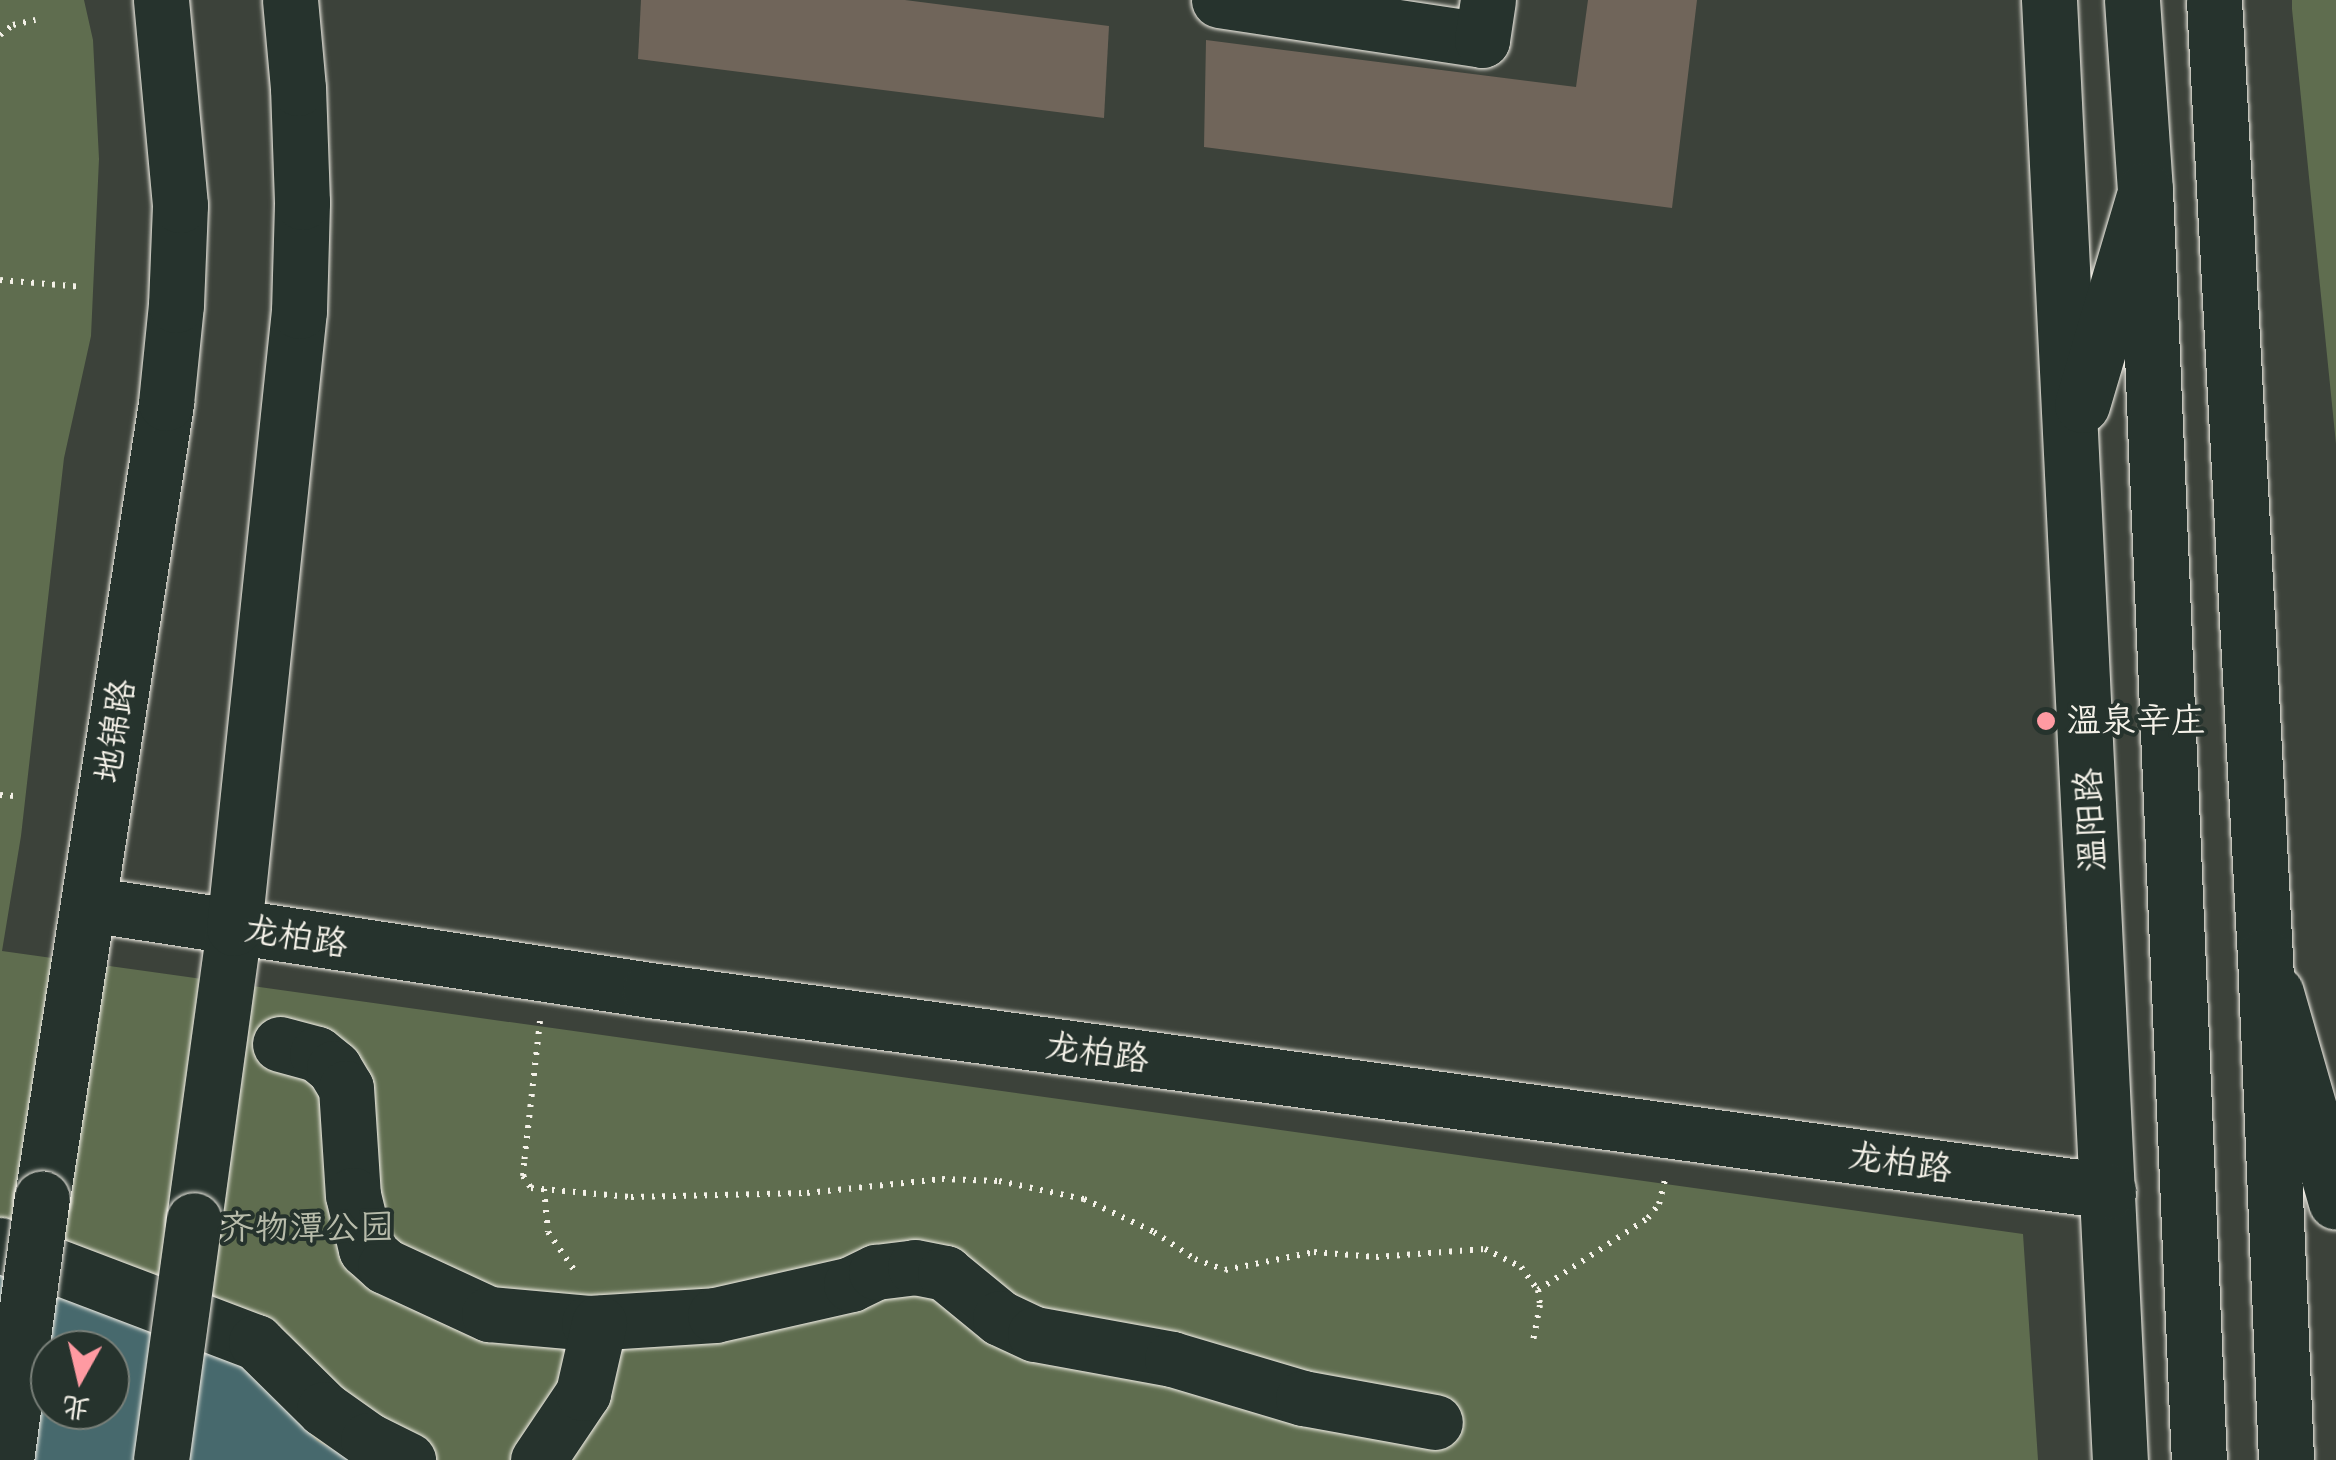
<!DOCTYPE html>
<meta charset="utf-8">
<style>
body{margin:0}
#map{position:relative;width:2336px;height:1460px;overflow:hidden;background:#3c423a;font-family:Caveat,"LXGW WenKai TC",sans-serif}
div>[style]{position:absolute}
.green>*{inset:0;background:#5f6d4f}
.water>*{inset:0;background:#47696d}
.building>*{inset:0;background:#70655a}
.path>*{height:6px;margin-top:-3px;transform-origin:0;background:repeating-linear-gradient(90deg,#f4f1e8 0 2.5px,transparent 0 10.5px)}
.roads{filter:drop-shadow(0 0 2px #f4f1e8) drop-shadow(0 0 2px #f4f1e8)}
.minor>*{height:55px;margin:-27.5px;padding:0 27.5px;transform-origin:27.5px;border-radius:27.5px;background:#26332d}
.major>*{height:55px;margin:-27.5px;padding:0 27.5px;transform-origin:27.5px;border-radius:27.5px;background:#26332d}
.bridges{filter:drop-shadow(0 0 2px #f4f1e8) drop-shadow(0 0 2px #f4f1e8)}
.minor-bridge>*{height:55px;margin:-27.5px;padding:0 27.5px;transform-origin:27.5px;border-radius:27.5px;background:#26332d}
.dots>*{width:28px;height:28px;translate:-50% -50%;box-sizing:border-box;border:5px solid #26332d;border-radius:50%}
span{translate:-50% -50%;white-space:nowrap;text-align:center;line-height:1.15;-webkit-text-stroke:8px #26332d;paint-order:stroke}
.poi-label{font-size:35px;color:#f4f1e8}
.left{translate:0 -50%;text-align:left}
.street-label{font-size:35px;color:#f4f1e8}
.park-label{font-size:35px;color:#b8bcab}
.north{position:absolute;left:30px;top:1330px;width:100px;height:100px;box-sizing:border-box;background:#26332d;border:2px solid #787f78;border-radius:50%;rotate:188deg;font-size:28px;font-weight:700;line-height:40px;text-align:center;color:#f4f1e8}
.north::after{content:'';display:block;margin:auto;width:35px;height:45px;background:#ff9aa2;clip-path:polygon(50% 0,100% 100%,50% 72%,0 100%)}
</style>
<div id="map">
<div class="green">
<div style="clip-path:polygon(evenodd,0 0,84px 0,93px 40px,99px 159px,91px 336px,64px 458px,21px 836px,2px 951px,2023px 1234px,2038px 1460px,0 1460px,0 0,50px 1350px,110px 1350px,110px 1410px,50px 1410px,50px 1350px)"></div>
<div style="clip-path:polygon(2292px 0,2336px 0,2336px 444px,2292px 9px)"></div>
</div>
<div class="water">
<div style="clip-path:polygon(evenodd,0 1267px,225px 1342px,317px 1441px,355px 1460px,0 1460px,0 1267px,50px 1350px,110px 1350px,110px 1410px,50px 1410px,50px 1350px)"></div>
</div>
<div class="building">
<div style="clip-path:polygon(641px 0,905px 0,1109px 26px,1104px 118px,638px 59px)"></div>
<div style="clip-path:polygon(1588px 0,1697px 0,1672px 208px,1204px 147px,1206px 40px,1576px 87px)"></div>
</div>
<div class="path">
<div style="left:0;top:35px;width:16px;rotate:-38deg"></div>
<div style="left:13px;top:25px;width:23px;rotate:-13deg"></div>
<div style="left:0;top:280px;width:83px;rotate:4.8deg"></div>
<div style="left:0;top:795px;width:15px;rotate:4deg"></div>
<div style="left:540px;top:1021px;width:143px;rotate:96.4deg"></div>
<div style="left:524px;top:1163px;width:13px;rotate:94deg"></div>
<div style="left:523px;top:1176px;width:14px;rotate:56deg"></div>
<div style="left:531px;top:1188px;width:100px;rotate:5.1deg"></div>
<div style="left:631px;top:1197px;width:176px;rotate:-1.3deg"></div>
<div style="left:807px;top:1193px;width:136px;rotate:-5.9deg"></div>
<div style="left:942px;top:1179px;width:57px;rotate:2deg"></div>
<div style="left:999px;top:1181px;width:87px;rotate:12deg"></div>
<div style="left:1084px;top:1199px;width:77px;rotate:25.2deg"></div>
<div style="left:1154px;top:1232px;width:49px;rotate:33.4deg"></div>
<div style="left:1195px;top:1259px;width:32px;rotate:20deg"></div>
<div style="left:1225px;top:1270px;width:91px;rotate:-11.4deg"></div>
<div style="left:1314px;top:1252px;width:62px;rotate:4.6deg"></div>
<div style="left:1376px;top:1257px;width:109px;rotate:-4.2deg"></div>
<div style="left:1485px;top:1249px;width:40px;rotate:26.6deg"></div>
<div style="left:1521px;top:1267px;width:29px;rotate:54deg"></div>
<div style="left:1538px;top:1290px;width:15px;rotate:82deg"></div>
<div style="left:1540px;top:1305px;width:36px;rotate:101deg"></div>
<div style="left:544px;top:1189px;width:43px;rotate:84.7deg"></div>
<div style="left:548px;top:1232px;width:51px;rotate:55.4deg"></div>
<div style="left:1538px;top:1290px;width:131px;rotate:-33.2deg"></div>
<div style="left:1648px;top:1218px;width:18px;rotate:-52deg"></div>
<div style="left:1659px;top:1204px;width:29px;rotate:-76deg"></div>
</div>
<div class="roads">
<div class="minor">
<div style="left:1219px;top:0;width:266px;rotate:8.6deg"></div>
<div style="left:1482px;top:40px;width:40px;rotate:-81.5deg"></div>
<div style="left:2049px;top:0;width:1462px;rotate:87.22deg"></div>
<div style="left:2082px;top:405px;width:215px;rotate:-73.5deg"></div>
<div style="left:88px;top:904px;width:569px;rotate:8.7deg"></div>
<div style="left:650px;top:990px;width:1472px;rotate:7.85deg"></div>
<div style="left:2276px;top:993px;width:217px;rotate:74deg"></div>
<div style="left:280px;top:1044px;width:38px;rotate:15deg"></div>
<div style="left:317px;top:1054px;width:22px;rotate:39deg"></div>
<div style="left:334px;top:1068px;width:23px;rotate:59deg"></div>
<div style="left:346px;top:1088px;width:107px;rotate:86.3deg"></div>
<div style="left:353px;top:1195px;width:56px;rotate:76.5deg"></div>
<div style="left:366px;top:1249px;width:25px;rotate:42deg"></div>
<div style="left:385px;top:1266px;width:115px;rotate:24.8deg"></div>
<div style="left:489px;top:1314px;width:100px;rotate:5.1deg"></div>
<div style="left:589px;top:1323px;width:126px;rotate:-3.6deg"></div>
<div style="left:715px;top:1315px;width:139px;rotate:-12.8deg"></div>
<div style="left:851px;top:1284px;width:28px;rotate:-26deg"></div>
<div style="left:876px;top:1272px;width:39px;rotate:-7deg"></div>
<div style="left:915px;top:1267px;width:31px;rotate:11deg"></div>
<div style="left:945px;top:1273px;width:71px;rotate:39.3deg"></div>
<div style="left:1000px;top:1318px;width:38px;rotate:25deg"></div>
<div style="left:1035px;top:1334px;width:139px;rotate:10.3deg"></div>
<div style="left:1172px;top:1359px;width:137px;rotate:16.6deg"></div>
<div style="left:1303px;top:1398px;width:134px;rotate:10.3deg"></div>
<div style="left:42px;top:1198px;width:805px;rotate:-81.13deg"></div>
<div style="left:166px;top:403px;width:99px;rotate:-84.2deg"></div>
<div style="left:176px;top:305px;width:100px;rotate:-87.7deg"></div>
<div style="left:180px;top:205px;width:206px;rotate:-95.3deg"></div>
<div style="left:194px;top:1220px;width:295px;rotate:-82.2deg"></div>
<div style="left:234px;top:928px;width:620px;rotate:-83.99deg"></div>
<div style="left:299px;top:311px;width:109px;rotate:-88.4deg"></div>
<div style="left:302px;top:202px;width:114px;rotate:-92deg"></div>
<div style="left:298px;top:88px;width:88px;rotate:-95.2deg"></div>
<div style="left:0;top:1245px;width:274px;rotate:20.8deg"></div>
<div style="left:256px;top:1342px;width:95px;rotate:44.6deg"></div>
<div style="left:324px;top:1409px;width:54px;rotate:35.2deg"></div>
<div style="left:368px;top:1440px;width:45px;rotate:26.6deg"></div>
<div style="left:538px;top:1460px;width:81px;rotate:-56.1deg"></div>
<div style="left:583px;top:1393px;width:72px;rotate:-77.1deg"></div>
</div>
<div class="major">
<div style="left:2132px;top:0;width:190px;rotate:86.1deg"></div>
<div style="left:2145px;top:190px;width:1271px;rotate:87.57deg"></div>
<div style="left:2214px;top:0;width:957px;rotate:86.95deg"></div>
<div style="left:2265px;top:956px;width:504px;rotate:87.61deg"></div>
</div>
</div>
<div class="bridges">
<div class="minor-bridge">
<div style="left:6px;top:1460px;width:264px;rotate:-82.2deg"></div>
<div style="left:161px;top:1460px;width:242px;rotate:-82.2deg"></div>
</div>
</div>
<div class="dots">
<div style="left:2046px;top:721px;background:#ff9aa2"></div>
</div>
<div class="poi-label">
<span class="left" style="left:2066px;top:721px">温泉辛庄</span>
</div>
<div class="street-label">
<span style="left:115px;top:731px;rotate:-81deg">地锦路</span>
<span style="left:2091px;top:820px;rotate:-93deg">温阳路</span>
<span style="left:296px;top:937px;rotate:9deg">龙柏路</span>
<span style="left:1097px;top:1053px;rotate:8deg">龙柏路</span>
<span style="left:1900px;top:1163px;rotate:8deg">龙柏路</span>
</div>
<div class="park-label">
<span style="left:307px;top:1228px">齐物潭公园</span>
</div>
<div class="north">北</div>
</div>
